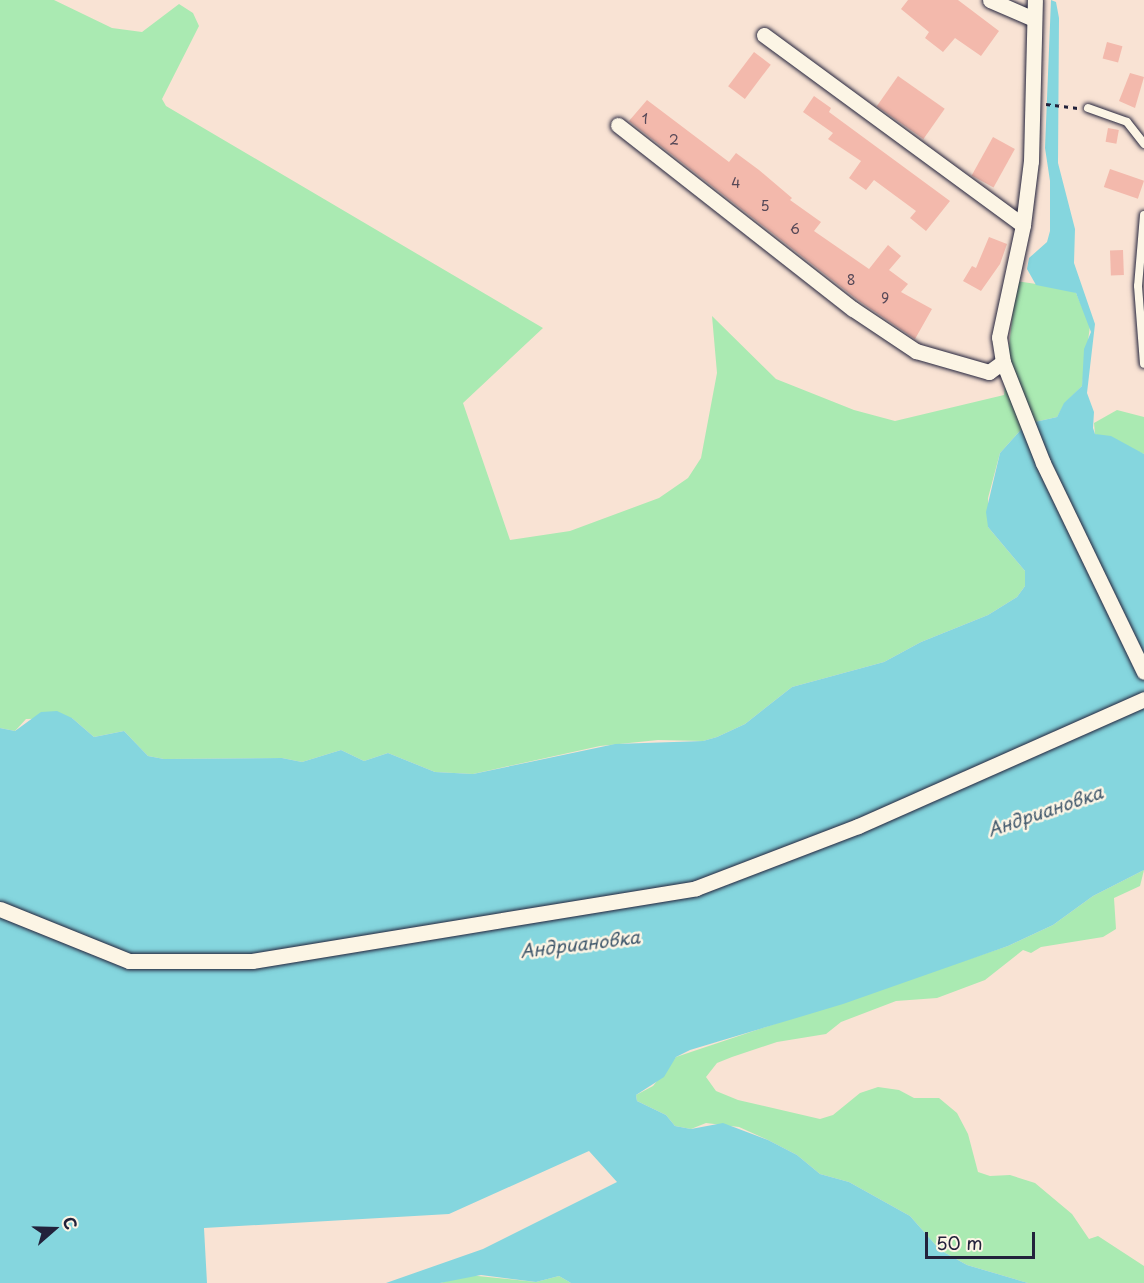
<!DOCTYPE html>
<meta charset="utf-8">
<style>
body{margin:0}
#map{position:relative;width:1144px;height:1283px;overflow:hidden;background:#f9e3d4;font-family:"Playpen Sans",sans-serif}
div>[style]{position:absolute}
.green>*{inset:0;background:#aaeab2}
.water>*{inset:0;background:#85d6de}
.building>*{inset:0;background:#f3b9ac;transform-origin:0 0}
.path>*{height:3px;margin-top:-1.5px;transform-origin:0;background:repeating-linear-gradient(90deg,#22223b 0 4.5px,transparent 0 9px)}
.roads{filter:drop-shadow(0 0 2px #22223b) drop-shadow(0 0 2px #22223b)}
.lane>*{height:8px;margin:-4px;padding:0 4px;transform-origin:4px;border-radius:4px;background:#fcf5e5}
.street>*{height:15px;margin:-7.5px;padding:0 7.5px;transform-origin:7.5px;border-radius:7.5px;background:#fcf5e5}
span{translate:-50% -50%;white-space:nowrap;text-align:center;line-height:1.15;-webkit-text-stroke:5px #fcf5e5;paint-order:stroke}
.number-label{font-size:14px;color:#564857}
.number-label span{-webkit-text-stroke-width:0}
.water-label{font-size:18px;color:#40586c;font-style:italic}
.north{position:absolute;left:24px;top:1199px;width:60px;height:60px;-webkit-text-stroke:4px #fcf5e5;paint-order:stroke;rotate:70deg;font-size:16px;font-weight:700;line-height:24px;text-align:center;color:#22223b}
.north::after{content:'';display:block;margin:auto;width:21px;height:27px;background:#22223b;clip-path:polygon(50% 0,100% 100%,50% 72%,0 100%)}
.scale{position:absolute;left:925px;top:1232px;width:110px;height:27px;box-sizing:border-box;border:3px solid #22223b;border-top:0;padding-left:8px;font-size:18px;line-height:21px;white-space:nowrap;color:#22223b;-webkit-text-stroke:4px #fcf5e5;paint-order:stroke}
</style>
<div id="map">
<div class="green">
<div style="clip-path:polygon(0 0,54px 0,112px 28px,142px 32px,179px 4px,193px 13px,199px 26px,162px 99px,166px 106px,543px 328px,463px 403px,510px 540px,570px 531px,659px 498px,688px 478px,701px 458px,717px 373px,712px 316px,776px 379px,854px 410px,895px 421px,1004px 395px,1016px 281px,1070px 289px,1076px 293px,1090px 326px,1082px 386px,1065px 403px,1057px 417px,1026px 424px,1000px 453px,988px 498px,988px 527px,1025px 571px,1025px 586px,1017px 597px,988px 615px,921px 642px,884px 662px,792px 687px,745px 724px,717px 737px,703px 741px,658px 740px,600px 746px,473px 774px,435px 772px,388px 753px,364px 761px,341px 750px,302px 762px,282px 758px,164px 759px,148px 756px,124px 731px,94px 737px,72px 718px,26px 719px,15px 731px,0 728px)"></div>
<div style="clip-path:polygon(1117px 410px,1144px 417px,1144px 454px,1095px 434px,1094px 423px)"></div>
<div style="clip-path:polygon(1144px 870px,1140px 886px,1114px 898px,1116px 929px,1103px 937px,1041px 947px,1031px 953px,1023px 950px,985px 980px,937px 998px,896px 1001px,841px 1022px,826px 1034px,777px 1042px,732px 1057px,717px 1063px,706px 1077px,716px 1091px,738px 1100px,820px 1119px,833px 1115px,860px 1093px,878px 1087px,899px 1090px,914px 1098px,939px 1098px,957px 1113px,968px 1134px,978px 1172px,990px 1176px,1010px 1175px,1035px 1183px,1072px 1214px,1089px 1239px,1098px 1236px,1144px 1266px,1144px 1283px,1028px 1283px,967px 1265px,940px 1250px,910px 1216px,849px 1182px,820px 1174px,797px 1155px,768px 1140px,739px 1127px,706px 1123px,691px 1129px,675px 1126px,666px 1115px,637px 1101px,636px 1095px,653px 1086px,676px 1057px,1008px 946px,1053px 925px,1093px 896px)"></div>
<div style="clip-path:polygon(468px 1275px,536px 1282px,559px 1276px,571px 1283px,440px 1283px)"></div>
</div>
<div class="water">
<div style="clip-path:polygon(1051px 0,1056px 2px,1059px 18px,1058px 163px,1075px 229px,1074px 263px,1095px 324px,1087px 393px,1094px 412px,1093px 428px,1095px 434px,1111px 436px,1144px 454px,1144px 870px,1093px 896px,1053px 925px,1008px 946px,843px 1004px,690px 1050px,676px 1057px,664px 1077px,636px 1095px,637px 1101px,666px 1115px,675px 1126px,691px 1129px,723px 1123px,768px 1140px,797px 1155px,820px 1174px,849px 1182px,910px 1216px,940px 1250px,967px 1265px,1028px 1283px,571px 1283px,559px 1276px,536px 1282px,481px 1275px,440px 1283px,386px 1283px,483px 1249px,617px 1182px,589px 1151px,449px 1214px,204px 1228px,207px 1283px,0 1283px,0 728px,15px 731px,41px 712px,57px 711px,72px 718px,94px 737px,124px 731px,148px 756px,164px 759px,282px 758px,302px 762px,341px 750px,364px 761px,388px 753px,435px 772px,473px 774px,615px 744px,703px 741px,717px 737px,745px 724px,792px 687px,884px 662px,921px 642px,988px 615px,1017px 597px,1025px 586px,1025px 571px,988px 527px,986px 512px,1000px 453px,1026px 424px,1057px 417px,1064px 403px,1082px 386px,1084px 349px,1091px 332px,1076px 293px,1036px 285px,1027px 269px,1029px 258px,1047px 242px,1050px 231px,1050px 181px,1045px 148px)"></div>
</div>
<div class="building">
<div style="clip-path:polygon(908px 0,958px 0,999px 31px,981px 56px,955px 38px,943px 52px,925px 38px,929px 32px,901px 9px)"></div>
<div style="left:1107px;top:42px;width:16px;height:17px;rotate:15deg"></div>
<div style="left:754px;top:52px;width:21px;height:43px;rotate:37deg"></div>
<div style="clip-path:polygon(1130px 73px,1144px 77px,1135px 108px,1119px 101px)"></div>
<div style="left:898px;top:76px;width:57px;height:37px;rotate:35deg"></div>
<div style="clip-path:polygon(814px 96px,831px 108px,829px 112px,950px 201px,926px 231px,910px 218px,916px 211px,874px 180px,866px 190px,849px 178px,861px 161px,828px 139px,833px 133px,803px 112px)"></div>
<div style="clip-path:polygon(647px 100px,729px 162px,736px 153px,759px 170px,792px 198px,790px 200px,821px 222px,814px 231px,869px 269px,888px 245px,901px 256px,889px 270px,908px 284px,901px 292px,932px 309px,915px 339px,859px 301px,629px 121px)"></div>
<div style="left:1108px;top:128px;width:11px;height:14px;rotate:10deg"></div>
<div style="left:993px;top:137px;width:25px;height:44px;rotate:29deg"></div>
<div style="left:1110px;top:169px;width:36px;height:19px;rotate:19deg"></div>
<div style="clip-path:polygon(989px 237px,1007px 244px,1000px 264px,981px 291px,963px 281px,972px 266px,976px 268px)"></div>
<div style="left:1123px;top:250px;width:25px;height:13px;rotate:88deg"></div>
</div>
<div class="path">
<div style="left:1046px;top:104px;width:32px;rotate:7deg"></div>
</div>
<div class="roads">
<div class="lane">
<div style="left:1088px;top:108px;width:41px;rotate:19.7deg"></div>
<div style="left:1127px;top:122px;width:28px;rotate:52deg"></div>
<div style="left:1144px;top:215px;width:71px;rotate:94.8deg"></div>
<div style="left:1138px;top:286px;width:78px;rotate:85.6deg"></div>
</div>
<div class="street">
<div style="left:990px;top:0;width:48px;rotate:23.4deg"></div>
<div style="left:764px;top:35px;width:321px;rotate:36.3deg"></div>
<div style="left:618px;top:125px;width:298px;rotate:38.1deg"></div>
<div style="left:853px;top:309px;width:76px;rotate:33.7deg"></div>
<div style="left:916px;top:351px;width:76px;rotate:16deg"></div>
<div style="left:989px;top:372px;width:17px;rotate:-36deg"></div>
<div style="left:1003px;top:362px;width:25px;rotate:-99deg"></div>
<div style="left:999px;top:337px;width:115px;rotate:-77.9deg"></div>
<div style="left:1023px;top:225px;width:64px;rotate:-82.9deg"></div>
<div style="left:1031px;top:161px;width:161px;rotate:-88.6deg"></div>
<div style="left:1003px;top:362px;width:109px;rotate:68.4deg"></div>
<div style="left:1043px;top:463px;width:232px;rotate:64.2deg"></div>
<div style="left:0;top:909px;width:139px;rotate:22deg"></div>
<div style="left:129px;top:961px;width:123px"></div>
<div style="left:252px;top:961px;width:450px;rotate:-9.3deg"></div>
<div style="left:696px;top:888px;width:173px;rotate:-20.9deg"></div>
<div style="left:858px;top:826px;width:313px;rotate:-23.9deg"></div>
</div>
</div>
<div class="number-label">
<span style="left:645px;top:119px">1</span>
<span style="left:674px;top:140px">2</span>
<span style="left:736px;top:183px">4</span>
<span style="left:765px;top:206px">5</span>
<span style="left:795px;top:229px">6</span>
<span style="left:851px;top:280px">8</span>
<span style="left:885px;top:298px">9</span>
</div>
<div class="water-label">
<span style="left:1045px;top:811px;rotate:-19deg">Андриановка</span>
<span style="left:580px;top:944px;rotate:-7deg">Андриановка</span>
</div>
<div class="north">С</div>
<div class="scale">50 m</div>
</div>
